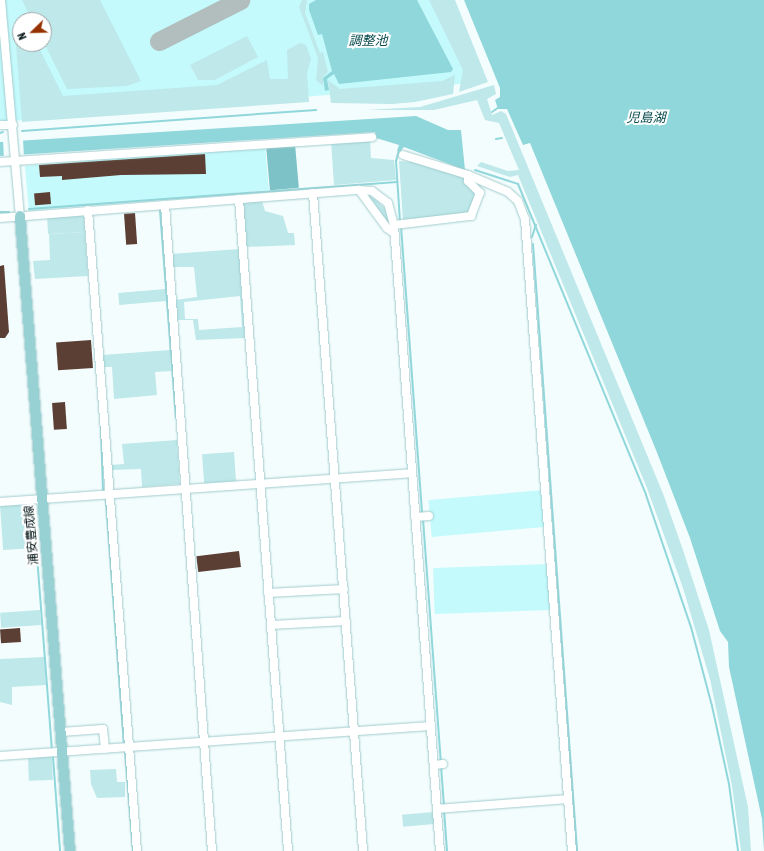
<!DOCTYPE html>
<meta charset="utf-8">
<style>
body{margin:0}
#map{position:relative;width:764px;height:851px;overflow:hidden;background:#f4fdfd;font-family:"Asap Condensed","Noto Sans JP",sans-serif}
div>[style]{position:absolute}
.built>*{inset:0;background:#c4fafc;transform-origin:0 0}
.green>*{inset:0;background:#bee8ea;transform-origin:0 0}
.forest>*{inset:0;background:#7cc2c6;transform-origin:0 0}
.water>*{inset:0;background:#90d7db}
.pier>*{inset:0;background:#f4fdfd;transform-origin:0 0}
.stream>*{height:2px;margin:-1px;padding:0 1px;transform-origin:1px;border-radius:1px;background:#90d7db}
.taxiway>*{height:19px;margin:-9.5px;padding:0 9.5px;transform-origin:9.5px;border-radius:9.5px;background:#b2bdbe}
.building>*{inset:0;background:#5c3f34;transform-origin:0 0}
.roads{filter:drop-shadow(0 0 1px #a1ccce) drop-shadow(0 0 1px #a1ccce)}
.minor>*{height:8px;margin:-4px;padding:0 4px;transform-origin:4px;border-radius:4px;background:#fff}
.major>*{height:10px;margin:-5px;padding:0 5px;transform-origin:5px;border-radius:5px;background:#97d1d4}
span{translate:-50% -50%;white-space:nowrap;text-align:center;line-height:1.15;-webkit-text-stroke:4px #fff;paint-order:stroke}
.street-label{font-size:12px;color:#0a1a1b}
.water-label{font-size:13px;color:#074a4d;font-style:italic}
.north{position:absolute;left:12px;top:12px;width:40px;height:40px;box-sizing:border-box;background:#fff;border:1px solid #9da3a4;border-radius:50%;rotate:247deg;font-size:11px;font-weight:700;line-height:16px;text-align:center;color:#0a1a1b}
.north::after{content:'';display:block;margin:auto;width:14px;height:18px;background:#953000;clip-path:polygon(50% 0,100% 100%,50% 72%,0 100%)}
</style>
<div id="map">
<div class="built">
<div style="clip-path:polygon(evenodd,0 0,452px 0,485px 82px,0 122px,0 0,20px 20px,44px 20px,44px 44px,20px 44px,20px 20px)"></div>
<div style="left:265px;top:145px;width:45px;height:241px;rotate:85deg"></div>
<div style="left:543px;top:490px;width:37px;height:115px;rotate:85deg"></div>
<div style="left:549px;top:564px;width:46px;height:116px;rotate:88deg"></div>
</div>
<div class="green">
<div style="clip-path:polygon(22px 0,100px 0,141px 81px,127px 86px,67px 89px,44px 43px,44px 20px,32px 20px)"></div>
<div style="clip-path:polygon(302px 0,307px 0,305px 13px,320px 53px,323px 52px,328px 72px,323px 77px,323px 86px,316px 80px,318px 58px,299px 7px)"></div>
<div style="clip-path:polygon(429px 0,455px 0,488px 82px,459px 92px,463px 70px)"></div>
<div style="clip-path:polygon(15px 32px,20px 32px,20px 44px,37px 44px,63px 96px,217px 85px,267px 60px,270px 79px,288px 79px,287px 50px,300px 43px,306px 45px,311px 59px,307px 73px,309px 102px,22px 122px)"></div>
<div style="clip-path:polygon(247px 36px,258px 57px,215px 80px,198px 80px,190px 65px)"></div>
<div style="clip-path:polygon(455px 75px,453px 94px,415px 102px,392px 104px,331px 103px,328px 80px,340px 89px,442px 81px)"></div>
<div style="clip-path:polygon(494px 85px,496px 94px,487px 99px,492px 115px,501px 111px,506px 114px,664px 496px,683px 550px,709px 630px,748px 807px,751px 851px,741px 851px,732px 786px,710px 679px,683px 588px,647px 488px,518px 175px,510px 177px,477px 166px,481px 162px,508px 171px,519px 170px,499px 123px,485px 120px,477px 100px,434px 110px,366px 110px,420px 107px)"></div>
<div style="clip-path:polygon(370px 139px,371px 158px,394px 160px,396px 180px,334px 185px,331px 141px)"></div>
<div style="clip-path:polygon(399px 161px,423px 163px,463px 178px,477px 191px,470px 212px,403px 221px)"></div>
<div style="clip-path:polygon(365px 194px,374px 198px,387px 210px,390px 226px)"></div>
<div style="clip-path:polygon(262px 201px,265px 211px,283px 216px,288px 233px,294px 233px,295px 245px,246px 247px,243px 203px)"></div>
<div style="left:84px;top:214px;width:18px;height:37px;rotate:87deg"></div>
<div style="clip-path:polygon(85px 232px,88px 276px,35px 279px,33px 261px,50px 260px,49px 234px)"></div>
<div style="clip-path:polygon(evenodd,239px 249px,245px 338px,196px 340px,193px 320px,176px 320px,175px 300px,197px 297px,194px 267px,172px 267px,171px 254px,239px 249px,240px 296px,242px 327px,199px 330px,198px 319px,185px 319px,184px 302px,240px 296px)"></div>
<div style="left:165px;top:289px;width:12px;height:47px;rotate:85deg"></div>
<div style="clip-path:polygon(170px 350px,171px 371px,155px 372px,157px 395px,114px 399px,112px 367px,103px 367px,102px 355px)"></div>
<div style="clip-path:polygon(177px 440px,180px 484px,142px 487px,141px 469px,111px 470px,110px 465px,124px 464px,122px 444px)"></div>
<div style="left:234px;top:452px;width:29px;height:32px;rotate:86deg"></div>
<div style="left:31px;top:504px;width:44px;height:31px;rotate:86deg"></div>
<div style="left:40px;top:610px;width:15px;height:40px;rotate:86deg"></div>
<div style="clip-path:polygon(44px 657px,46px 685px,12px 687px,12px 705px,0 702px,0 659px)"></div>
<div style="left:52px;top:756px;width:24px;height:24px;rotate:88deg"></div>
<div style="clip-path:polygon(116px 769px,117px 782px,125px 782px,125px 797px,97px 798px,91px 784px,90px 770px)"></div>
<div style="left:433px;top:812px;width:12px;height:31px;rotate:85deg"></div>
</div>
<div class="forest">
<div style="left:295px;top:144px;width:44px;height:29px;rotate:85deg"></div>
</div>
<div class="water">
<div style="clip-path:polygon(316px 0,417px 0,453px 69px,451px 72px,339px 84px,334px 74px,327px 79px,329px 90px,325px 91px,323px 78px,332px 71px,322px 34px,318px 35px,309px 10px,309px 4px)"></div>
<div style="clip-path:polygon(464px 0,764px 0,764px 851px,762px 819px,729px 667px,728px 642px,720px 631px,690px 538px,656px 450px,530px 143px,523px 145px,507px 109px,498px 109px,495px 100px,500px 97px,500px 88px)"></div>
<div style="clip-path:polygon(416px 116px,448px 130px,461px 130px,465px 170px,404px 147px,400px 152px,397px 151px,399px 145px,376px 138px,375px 132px,0 156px,0 142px)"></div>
</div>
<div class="pier">
<div style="left:23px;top:139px;width:18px;height:20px;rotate:87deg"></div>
</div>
<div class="stream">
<div style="left:492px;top:112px;width:9px;rotate:-36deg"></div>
<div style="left:22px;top:131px;width:295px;rotate:-4.1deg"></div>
<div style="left:0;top:133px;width:3px;rotate:-18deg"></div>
<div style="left:496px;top:139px;width:6px;rotate:-9deg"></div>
<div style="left:399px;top:150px;width:11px;rotate:105deg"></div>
<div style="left:396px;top:161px;width:61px;rotate:86.2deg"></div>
<div style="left:475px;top:170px;width:45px;rotate:18deg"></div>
<div style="left:518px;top:184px;width:336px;rotate:67.6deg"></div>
<div style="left:646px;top:495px;width:139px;rotate:71.2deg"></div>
<div style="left:691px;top:627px;width:82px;rotate:75.1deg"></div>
<div style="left:712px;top:706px;width:80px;rotate:77.7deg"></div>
<div style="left:729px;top:784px;width:68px;rotate:82.3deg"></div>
<div style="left:29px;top:209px;width:369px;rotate:-4.2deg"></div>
<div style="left:160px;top:210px;width:208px;rotate:85.6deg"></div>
<div style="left:0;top:212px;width:9px"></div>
<div style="left:401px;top:226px;width:290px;rotate:85.8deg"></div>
<div style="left:532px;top:237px;width:13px;rotate:-72deg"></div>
<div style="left:533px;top:244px;width:609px;rotate:85.85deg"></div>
<div style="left:101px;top:427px;width:64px;rotate:88.2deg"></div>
<div style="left:106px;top:500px;width:246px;rotate:85.8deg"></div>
<div style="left:33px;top:504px;width:246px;rotate:85.6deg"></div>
<div style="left:423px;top:519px;width:244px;rotate:85.8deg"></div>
<div style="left:125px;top:751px;width:100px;rotate:85.4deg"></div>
<div style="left:53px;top:757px;width:94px;rotate:85.7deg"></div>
<div style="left:441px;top:766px;width:40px;rotate:85.7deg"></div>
<div style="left:444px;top:810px;width:41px;rotate:85.8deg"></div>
</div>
<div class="taxiway">
<div style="left:159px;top:41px;width:91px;rotate:-26.8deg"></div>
</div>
<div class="building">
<div style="clip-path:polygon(205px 154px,206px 174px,121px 175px,62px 180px,62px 176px,40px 177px,39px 165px)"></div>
<div style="left:50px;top:192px;width:12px;height:16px;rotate:85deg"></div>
<div style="left:135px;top:213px;width:31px;height:11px;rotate:86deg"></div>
<div style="clip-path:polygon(4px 265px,9px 332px,5px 338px,0 338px,0 266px)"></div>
<div style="left:91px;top:340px;width:28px;height:35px;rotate:86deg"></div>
<div style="left:65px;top:402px;width:27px;height:13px;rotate:86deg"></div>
<div style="left:239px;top:551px;width:16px;height:43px;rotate:83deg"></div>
<div style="left:20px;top:628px;width:14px;height:20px;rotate:86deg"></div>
</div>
<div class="roads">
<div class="minor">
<div style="left:1px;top:0;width:217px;rotate:85deg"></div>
<div style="left:0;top:125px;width:13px"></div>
<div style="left:403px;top:155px;width:68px;rotate:17.1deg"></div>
<div style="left:468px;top:175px;width:43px;rotate:23deg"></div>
<div style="left:508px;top:192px;width:13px;rotate:42deg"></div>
<div style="left:518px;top:201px;width:19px;rotate:69deg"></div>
<div style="left:525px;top:219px;width:634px;rotate:85.75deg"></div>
<div style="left:0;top:162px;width:373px;rotate:-3.8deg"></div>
<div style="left:359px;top:190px;width:47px;rotate:53.6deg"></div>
<div style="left:387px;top:228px;width:9px;rotate:36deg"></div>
<div style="left:313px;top:193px;width:660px;rotate:85.65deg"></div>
<div style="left:239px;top:199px;width:654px;rotate:85.7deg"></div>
<div style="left:165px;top:205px;width:648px;rotate:85.84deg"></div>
<div style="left:88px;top:210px;width:643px;rotate:85.63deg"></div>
<div style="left:0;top:218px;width:360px;rotate:-4.5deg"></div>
<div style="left:359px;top:190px;width:13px;rotate:4deg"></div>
<div style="left:372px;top:191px;width:20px;rotate:37deg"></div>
<div style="left:388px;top:203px;width:23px;rotate:75deg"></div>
<div style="left:394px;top:225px;width:628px;rotate:85.8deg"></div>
<div style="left:394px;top:225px;width:78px;rotate:-6.7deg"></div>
<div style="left:471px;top:216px;width:25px;rotate:-69deg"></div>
<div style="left:480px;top:193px;width:17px;rotate:-135deg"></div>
<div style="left:468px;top:181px;width:6px;rotate:-90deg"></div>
<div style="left:0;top:502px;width:412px;rotate:-4deg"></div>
<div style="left:415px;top:517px;width:14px;rotate:-4deg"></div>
<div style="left:268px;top:593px;width:76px;rotate:-3deg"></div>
<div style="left:271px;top:625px;width:75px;rotate:-3.1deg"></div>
<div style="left:61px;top:732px;width:42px;rotate:-4.1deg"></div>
<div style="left:103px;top:729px;width:20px;rotate:84deg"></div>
<div style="left:0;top:756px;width:431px;rotate:-4deg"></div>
<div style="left:434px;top:765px;width:9px;rotate:-6deg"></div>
<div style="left:437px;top:809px;width:131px;rotate:-4.4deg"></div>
</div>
<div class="major">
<div style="left:20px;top:216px;width:637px;rotate:85.5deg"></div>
</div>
</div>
<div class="street-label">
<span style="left:32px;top:535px;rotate:-95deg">浦安豊成線</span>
</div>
<div class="water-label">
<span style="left:368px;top:41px">調整池</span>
<span style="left:646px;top:118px">児島湖</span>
</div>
<div class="north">N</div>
</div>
